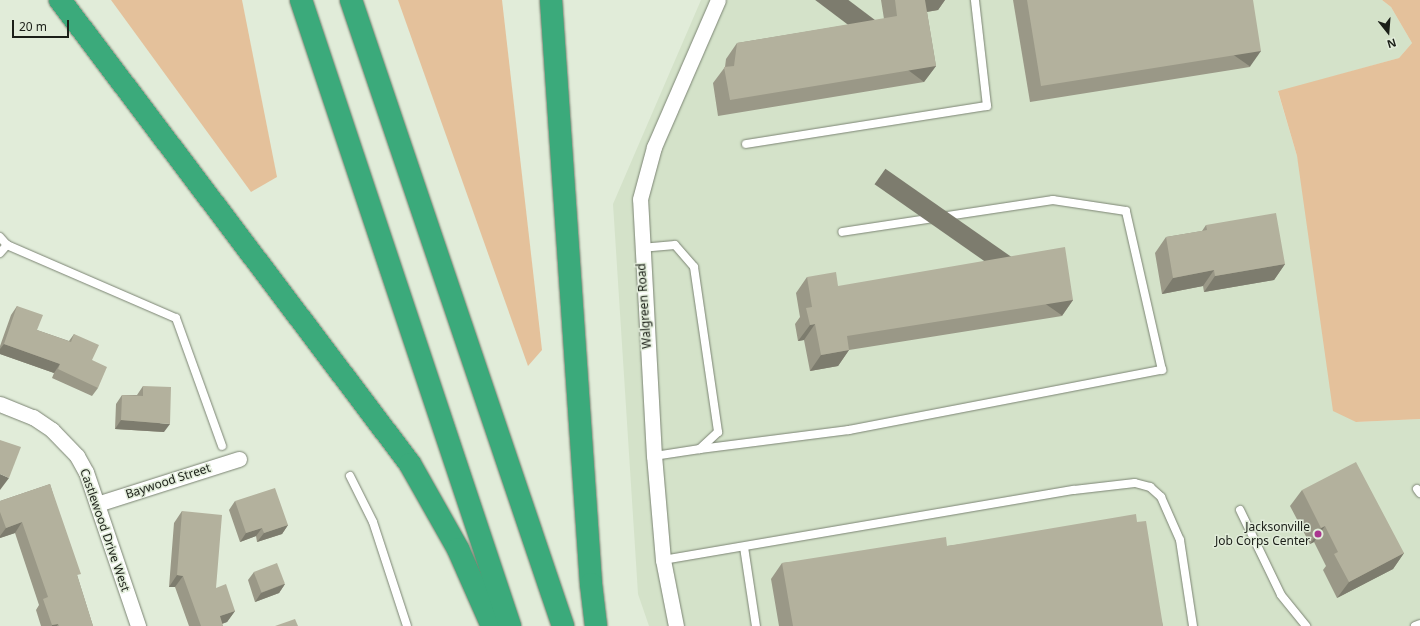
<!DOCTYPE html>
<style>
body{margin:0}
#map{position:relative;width:1420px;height:626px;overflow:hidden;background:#e1ecd9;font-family:"Noto Sans",sans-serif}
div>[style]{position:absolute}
.built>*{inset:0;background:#d4e2c9}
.green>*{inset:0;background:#e4c19b}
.roads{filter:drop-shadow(0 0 1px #7b8473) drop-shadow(0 0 1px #7b8473)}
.lane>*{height:8px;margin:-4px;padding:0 4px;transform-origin:4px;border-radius:4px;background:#fff}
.street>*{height:15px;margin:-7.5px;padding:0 7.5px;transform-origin:7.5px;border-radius:7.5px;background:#fff}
.highway>*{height:22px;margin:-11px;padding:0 11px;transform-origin:11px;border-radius:11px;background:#3baa7b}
.wall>*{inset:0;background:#9a9887}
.shaded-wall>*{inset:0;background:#7d7c6e;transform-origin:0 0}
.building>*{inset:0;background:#b3b19d;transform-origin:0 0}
.dots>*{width:11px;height:11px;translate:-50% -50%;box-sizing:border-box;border:2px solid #e1ecd9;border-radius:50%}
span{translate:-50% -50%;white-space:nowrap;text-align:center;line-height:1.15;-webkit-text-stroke:3px #e1ecd9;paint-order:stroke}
.street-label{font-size:12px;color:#1b1f18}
.poi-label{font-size:12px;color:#1b1f18}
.right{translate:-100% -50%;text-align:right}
.north{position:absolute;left:1368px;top:12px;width:40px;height:40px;-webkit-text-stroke:3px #e1ecd9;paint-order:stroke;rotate:163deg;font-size:11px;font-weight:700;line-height:16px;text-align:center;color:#1b1f18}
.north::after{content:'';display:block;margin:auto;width:14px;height:18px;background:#1b1f18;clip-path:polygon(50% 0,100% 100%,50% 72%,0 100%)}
.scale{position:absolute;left:12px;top:20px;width:57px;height:18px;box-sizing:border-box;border:2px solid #1b1f18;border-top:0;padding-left:5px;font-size:12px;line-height:14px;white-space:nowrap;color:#1b1f18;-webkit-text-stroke:3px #e1ecd9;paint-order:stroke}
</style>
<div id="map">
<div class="built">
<div style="clip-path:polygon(701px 0,1382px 0,1391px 7px,1412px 43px,1399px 58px,1278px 92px,1297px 156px,1356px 422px,1420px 419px,1420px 626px,649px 626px,638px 594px,613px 204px)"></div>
</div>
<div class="green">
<div style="clip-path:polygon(111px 0,242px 0,277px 177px,251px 192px)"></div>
<div style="clip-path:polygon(398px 0,502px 0,542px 350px,528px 366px)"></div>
<div style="clip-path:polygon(1382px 0,1420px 0,1420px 419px,1356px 422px,1333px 411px,1297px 156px,1278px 91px,1399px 58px,1412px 43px,1391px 7px)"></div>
</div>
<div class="roads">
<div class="lane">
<div style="left:746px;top:144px;width:244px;rotate:-9deg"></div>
<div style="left:987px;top:106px;width:107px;rotate:-96.5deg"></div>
<div style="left:0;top:237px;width:11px;rotate:49deg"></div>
<div style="left:7px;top:245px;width:184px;rotate:23.4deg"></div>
<div style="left:176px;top:318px;width:136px;rotate:70.2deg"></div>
<div style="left:641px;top:248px;width:34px;rotate:-5deg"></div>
<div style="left:675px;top:245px;width:29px;rotate:49deg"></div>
<div style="left:694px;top:267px;width:167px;rotate:81.7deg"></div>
<div style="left:718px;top:432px;width:25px;rotate:137deg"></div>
<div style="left:700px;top:449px;width:47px;rotate:171.3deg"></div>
<div style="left:0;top:253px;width:11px;rotate:-49deg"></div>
<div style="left:700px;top:449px;width:150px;rotate:-7.3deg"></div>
<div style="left:849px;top:430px;width:319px;rotate:-10.9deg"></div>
<div style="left:1162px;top:370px;width:163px;rotate:-102.8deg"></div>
<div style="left:1126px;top:211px;width:74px;rotate:-171.4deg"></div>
<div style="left:1053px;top:200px;width:213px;rotate:171.4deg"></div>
<div style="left:350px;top:476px;width:51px;rotate:63.4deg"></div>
<div style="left:373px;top:522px;width:109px;rotate:71.9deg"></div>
<div style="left:1417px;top:489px;width:5px;rotate:53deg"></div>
<div style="left:1240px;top:510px;width:94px;rotate:64.2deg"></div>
<div style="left:1281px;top:595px;width:40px;rotate:51deg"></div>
<div style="left:744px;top:547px;width:80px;rotate:81.4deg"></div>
<div style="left:663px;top:560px;width:417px;rotate:-9.7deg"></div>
<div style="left:1074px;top:490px;width:61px;rotate:-6.5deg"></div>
<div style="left:1135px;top:483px;width:16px;rotate:15deg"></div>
<div style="left:1150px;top:487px;width:15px;rotate:42deg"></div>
<div style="left:1161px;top:497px;width:47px;rotate:66.2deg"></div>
<div style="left:1180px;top:540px;width:87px;rotate:81.4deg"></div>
<div style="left:1415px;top:626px;width:5px;rotate:-22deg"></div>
</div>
<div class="street">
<div style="left:0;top:404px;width:35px;rotate:22deg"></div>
<div style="left:33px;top:417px;width:23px;rotate:34deg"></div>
<div style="left:52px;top:430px;width:36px;rotate:46deg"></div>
<div style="left:77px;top:456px;width:18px;rotate:61deg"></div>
<div style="left:86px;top:472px;width:163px;rotate:71.3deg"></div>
<div style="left:97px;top:504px;width:149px;rotate:-17.6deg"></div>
<div style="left:676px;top:626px;width:67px;rotate:-101.1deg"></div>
<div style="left:663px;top:560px;width:104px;rotate:-94.9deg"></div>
<div style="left:654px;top:456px;width:257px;rotate:-93.1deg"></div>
<div style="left:640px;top:199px;width:54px;rotate:-74.9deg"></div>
<div style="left:654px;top:147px;width:160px;rotate:-66.5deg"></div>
</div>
<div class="highway">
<div style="left:60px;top:0;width:581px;rotate:52.97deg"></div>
<div style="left:410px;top:464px;width:98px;rotate:60.5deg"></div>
<div style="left:458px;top:549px;width:84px;rotate:66.2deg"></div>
<div style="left:301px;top:0;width:660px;rotate:71.54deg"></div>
<div style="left:351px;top:0;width:661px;rotate:71.29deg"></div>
<div style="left:551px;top:0;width:585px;rotate:86.08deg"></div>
<div style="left:591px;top:584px;width:42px;rotate:83.2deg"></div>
</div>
</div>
<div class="wall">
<div style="clip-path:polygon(881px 0,945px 0,938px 10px,927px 12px,936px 66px,924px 82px,718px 116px,713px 83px,725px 67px,726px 59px,737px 43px,884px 19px)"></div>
<div style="clip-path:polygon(1013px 0,1253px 0,1250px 67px,1030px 102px)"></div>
<div style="clip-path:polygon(1206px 225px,1285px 264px,1274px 280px,1204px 292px,1203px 286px,1162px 294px,1155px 253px,1166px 237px,1202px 231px)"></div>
<div style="clip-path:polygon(807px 277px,838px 286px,1073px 300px,1062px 316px,849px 350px,838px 366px,810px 371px,804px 340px,798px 341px,795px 324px,800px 317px,796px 293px)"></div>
<div style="clip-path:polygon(17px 306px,37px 330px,69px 341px,74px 334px,92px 360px,98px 388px,92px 396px,52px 378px,54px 373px,0 354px,0 346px,11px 315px)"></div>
<div style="clip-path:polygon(143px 386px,164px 432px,115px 429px,116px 404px,122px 395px,137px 395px)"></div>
<div style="clip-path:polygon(50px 484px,78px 578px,93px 626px,41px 626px,36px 610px,39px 605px,15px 533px,0 538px,0 501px)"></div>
<div style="clip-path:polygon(1302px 490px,1404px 553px,1393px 569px,1337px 598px,1323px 570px,1326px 566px,1314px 542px,1310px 544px,1290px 506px)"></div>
<div style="clip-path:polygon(235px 501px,288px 525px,282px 534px,257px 542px,256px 536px,240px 542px,229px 510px)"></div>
<div style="clip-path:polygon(182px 511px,216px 588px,235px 611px,227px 622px,222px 624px,223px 626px,189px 626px,175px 587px,169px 587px,174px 523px)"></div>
<div style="clip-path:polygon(1137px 522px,1163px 626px,779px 626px,771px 579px,782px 563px,947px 546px)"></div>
<div style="clip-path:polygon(254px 572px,285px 584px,279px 593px,255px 602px,248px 580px)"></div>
</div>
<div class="shaded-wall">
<div style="clip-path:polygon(923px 0,945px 0,938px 10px,913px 14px)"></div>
<div style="left:1261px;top:51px;width:19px;height:223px;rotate:125deg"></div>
<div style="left:936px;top:66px;width:20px;height:209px;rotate:127deg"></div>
<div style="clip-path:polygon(1285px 264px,1274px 280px,1204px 292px,1215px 276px)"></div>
<div style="clip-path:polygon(1214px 270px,1203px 286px,1162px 294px,1173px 278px)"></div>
<div style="left:1073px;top:300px;width:19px;height:229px;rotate:125deg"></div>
<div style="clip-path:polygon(815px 324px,804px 340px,798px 341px,810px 325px)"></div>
<div style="clip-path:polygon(4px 344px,60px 364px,54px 373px,0 354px,0 349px)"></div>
<div style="clip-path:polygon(849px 350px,838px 366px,810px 371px,821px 355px)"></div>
<div style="clip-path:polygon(121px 420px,170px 424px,164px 432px,115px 429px)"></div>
<div style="clip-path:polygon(0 474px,9px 478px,0 490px)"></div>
<div style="clip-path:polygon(22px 522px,15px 533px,0 538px,0 536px,6px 528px)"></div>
<div style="clip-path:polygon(288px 525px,282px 534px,257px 542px,264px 533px)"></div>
<div style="clip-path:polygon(1325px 526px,1314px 542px,1310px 544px,1321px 528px)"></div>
<div style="clip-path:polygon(262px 528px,256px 536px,240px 542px,246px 533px)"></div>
<div style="clip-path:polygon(1404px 553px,1393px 569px,1337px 598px,1349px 582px)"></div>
<div style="clip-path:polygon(177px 575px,183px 576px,175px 587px,169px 587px)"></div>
<div style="clip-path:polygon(285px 584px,279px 593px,255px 602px,261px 593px)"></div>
<div style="clip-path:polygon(235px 611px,227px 622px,215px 626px,220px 616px)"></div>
<div style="clip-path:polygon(58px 624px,57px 626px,52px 626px,52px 625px)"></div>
</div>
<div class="building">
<div style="clip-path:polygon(895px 0,925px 0,936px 66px,730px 100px,724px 67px,734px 66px,737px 43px,897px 16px)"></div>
<div style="clip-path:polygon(1027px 0,1253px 0,1261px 51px,1041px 86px)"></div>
<div style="clip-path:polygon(1276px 213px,1285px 264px,1215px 276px,1214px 270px,1173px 278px,1166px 237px,1207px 230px,1206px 225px)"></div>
<div style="clip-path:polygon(1065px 247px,1073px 300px,847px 336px,849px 350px,821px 355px,815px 324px,810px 325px,806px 308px,812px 307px,807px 277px,836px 272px,838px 286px)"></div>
<div style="clip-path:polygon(17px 306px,43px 315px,37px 330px,71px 342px,74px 334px,99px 345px,92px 360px,107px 367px,98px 388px,58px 369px,60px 364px,4px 344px)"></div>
<div style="clip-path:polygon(143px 386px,171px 387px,170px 424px,121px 420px,122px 395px,143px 396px)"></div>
<div style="clip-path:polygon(0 440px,21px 447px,9px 478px,0 474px)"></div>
<div style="clip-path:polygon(1356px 462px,1404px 553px,1349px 582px,1334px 554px,1338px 552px,1325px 526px,1321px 528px,1302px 490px)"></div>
<div style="clip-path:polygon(50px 484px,81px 574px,77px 575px,93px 626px,59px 626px,58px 624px,52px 625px,43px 599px,48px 597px,22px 522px,6px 528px,0 512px,0 501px)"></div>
<div style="clip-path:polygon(275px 488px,288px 525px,264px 533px,262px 528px,246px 533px,235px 501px)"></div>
<div style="clip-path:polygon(182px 511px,222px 515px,216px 588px,226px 584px,235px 611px,220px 616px,223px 626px,201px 626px,183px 576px,177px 575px)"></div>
<div style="clip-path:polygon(1136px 514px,1137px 522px,1146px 521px,1163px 626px,793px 626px,782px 563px,946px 537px,947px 546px)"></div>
<div style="left:277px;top:563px;width:22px;height:25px;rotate:69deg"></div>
<div style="clip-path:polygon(295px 619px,298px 626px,275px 626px)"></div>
</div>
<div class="dots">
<div style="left:1318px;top:534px;background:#aa3690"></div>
</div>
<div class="street-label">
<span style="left:644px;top:306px;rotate:-94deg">Walgreen Road</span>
<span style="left:168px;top:481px;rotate:-18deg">Baywood Street</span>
<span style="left:105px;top:530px;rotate:71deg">Castlewood Drive West</span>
</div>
<div class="poi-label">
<span class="right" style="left:1310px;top:534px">Jacksonville<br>Job Corps Center</span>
</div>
<div class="north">N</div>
<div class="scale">20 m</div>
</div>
